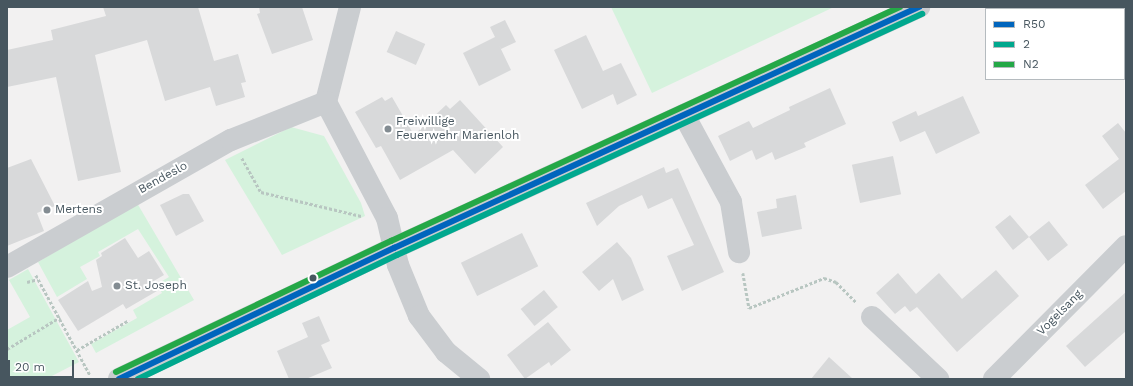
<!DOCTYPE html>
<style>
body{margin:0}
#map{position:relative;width:1133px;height:386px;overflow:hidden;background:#f2f1f1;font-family:"Work Sans",sans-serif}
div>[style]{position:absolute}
.green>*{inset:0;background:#d5f2dd}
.building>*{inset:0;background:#d8d9da;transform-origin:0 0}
.path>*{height:2.5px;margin-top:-1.25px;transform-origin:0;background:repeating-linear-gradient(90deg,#b8c6c1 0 3px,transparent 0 5px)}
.minor>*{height:22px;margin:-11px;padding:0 11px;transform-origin:11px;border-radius:11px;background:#cacdd0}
.bus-1>*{height:6px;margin:-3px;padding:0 3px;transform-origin:3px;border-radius:3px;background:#0065bd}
.bus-2>*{height:6px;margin:-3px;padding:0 3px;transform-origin:3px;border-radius:3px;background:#00a88e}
.bus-3>*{height:6px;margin:-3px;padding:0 3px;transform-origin:3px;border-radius:3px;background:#24a847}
.dots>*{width:11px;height:11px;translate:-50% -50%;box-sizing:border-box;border:2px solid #fff;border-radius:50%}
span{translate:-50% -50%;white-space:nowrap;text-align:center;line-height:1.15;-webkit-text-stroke:4px #fff;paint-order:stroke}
.poi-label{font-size:12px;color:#47565f}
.left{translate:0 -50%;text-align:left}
.street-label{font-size:12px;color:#47565f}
.frame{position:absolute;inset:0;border:8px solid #47565f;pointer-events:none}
.legend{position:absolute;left:985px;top:8px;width:140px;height:72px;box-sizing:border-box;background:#fff;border:1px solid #b5bbbf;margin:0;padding:5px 7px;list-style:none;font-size:12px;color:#47565f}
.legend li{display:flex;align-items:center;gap:8px;height:20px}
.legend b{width:20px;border:1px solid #b5bbbf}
.scale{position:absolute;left:8px;top:360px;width:66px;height:18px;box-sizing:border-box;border:2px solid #47565f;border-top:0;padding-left:5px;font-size:12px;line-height:14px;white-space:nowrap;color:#47565f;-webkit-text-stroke:3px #fff;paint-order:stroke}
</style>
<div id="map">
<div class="green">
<div style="clip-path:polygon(611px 7px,834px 7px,652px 93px)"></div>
<div style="clip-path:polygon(291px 127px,324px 136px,361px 203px,365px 216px,282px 255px,225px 160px)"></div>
<div style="clip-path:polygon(137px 203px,194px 300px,96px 353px,91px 344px,137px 318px,133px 310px,162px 293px,157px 284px,169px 277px,138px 229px,98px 252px,100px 256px,80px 267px,87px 279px,57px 297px,38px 262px)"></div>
<div style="clip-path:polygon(28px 269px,79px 362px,46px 379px,7px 379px,7px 330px,30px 317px,9px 280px)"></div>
</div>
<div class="building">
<div style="clip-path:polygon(103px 7px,198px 7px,214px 61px,238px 54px,246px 82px,241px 83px,245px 97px,216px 106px,210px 87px,165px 101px,147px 40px,95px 55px,121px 172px,78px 181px,56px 77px,7px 87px,7px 50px,53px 40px,51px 30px,106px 16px)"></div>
<div style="clip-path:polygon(259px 7px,302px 7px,313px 40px,272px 54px,257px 14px,260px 13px)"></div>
<div style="clip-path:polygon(505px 20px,516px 42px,501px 49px,499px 45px,511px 70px,479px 86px,463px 53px,495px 37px,490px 27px)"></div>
<div style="left:396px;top:31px;width:32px;height:23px;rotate:24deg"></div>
<div style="clip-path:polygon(586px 35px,603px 71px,621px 63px,637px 95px,617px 105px,613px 94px,582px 109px,554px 50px)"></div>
<div style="clip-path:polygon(830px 88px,846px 124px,804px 143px,806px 147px,775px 160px,772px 152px,756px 160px,752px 150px,730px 161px,718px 136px,749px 121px,753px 128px,790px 110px,789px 107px)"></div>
<div style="clip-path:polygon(963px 96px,980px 133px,936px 154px,925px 131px,900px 142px,892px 122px,916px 111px,918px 116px)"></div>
<div style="clip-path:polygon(382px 97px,385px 101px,392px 97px,414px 135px,446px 105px,450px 109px,460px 100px,503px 147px,475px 174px,453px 150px,400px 180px,381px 146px,376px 148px,355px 112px)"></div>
<div style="clip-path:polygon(1118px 123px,1126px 133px,1126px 191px,1103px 209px,1085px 185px,1119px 159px,1102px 136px)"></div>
<div style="left:893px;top:156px;width:39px;height:42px;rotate:78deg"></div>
<div style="clip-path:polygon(31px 159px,55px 206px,37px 213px,44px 231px,7px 246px,7px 168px)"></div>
<div style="clip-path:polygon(664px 167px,666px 173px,678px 168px,724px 272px,682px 291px,667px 256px,694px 245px,672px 198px,648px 209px,642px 195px,619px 206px,597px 226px,586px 203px)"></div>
<div style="clip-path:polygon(183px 194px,189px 194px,204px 221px,176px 236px,160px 205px)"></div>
<div style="clip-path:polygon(796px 195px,802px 229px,762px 237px,757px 212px,777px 208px,776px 199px)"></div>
<div style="clip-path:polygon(1010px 215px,1029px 237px,1049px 221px,1068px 245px,1048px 261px,1029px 237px,1013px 250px,995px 227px)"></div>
<div style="left:522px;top:233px;width:37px;height:68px;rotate:64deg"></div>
<div style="clip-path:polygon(125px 238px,138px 258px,149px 251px,164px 275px,152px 282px,157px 291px,126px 309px,123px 304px,78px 331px,58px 300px,88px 281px,92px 291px,102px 287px,96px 260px,102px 256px,101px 253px)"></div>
<div style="clip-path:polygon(617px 242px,631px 258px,644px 290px,622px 301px,613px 279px,599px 291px,582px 272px)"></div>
<div style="clip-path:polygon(996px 270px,1019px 296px,957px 352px,917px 307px,910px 312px,905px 306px,895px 314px,876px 293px,898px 273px,916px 294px,939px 273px,962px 299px)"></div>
<div style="left:544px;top:290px;width:22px;height:30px;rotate:51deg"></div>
<div style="clip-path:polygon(1126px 292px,1126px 331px,1085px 367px,1066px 346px)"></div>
<div style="clip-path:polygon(319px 316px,330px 341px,321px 345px,332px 368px,306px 379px,289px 379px,277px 351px,308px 337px,302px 323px)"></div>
<div style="clip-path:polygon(548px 322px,571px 350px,551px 366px,549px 362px,525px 379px,507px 355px)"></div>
<div style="clip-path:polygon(829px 357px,853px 379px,811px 379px)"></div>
</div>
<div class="path">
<div style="left:242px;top:158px;width:39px;rotate:61deg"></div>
<div style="left:261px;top:192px;width:103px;rotate:13.5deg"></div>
<div style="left:743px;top:273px;width:36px;rotate:80deg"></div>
<div style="left:749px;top:308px;width:81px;rotate:-21.8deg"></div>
<div style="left:824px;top:278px;width:13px;rotate:18deg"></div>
<div style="left:836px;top:282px;width:28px;rotate:45deg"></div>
<div style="left:36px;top:275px;width:114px;rotate:61.6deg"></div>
<div style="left:27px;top:282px;width:11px;rotate:-15deg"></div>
<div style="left:7px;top:349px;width:62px;rotate:-31.1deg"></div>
<div style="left:77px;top:350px;width:60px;rotate:-30deg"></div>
</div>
<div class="minor">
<div style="left:350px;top:7px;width:98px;rotate:104.2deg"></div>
<div style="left:326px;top:102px;width:131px;rotate:62.3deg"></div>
<div style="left:387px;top:218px;width:48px;rotate:76.8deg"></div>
<div style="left:398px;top:265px;width:55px;rotate:67.6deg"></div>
<div style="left:419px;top:316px;width:45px;rotate:53.1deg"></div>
<div style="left:446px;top:352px;width:43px;rotate:39.3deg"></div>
<div style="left:684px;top:115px;width:99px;rotate:61.6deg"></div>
<div style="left:731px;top:202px;width:51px;rotate:80.9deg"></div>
<div style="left:7px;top:267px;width:257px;rotate:-29.6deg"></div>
<div style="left:231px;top:140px;width:102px;rotate:-21.8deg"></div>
<div style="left:872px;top:317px;width:91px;rotate:43.2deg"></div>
<div style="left:119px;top:379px;width:305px;rotate:-25.5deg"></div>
<div style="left:394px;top:248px;width:578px;rotate:-24.66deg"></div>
<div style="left:994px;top:379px;width:187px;rotate:-45.2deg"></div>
</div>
<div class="bus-1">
<div style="left:119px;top:379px;width:305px;rotate:-25.5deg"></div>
<div style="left:394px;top:248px;width:578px;rotate:-24.66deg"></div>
</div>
<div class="bus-2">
<div style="left:138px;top:379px;width:287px;rotate:-25.6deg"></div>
<div style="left:397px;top:255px;width:578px;rotate:-24.66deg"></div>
</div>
<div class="bus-3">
<div style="left:116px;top:372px;width:305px;rotate:-25.5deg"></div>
<div style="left:391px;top:241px;width:560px;rotate:-24.69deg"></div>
</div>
<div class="dots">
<div style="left:388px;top:129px;background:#838c92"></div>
<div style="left:47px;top:210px;background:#838c92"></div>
<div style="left:313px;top:278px;background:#47565f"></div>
<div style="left:117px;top:286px;background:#838c92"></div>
</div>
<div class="poi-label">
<span class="left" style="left:396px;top:129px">Freiwillige<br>Feuerwehr Marienloh</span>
<span class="left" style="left:55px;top:210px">Mertens</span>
<span class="left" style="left:125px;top:286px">St. Joseph</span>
</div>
<div class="street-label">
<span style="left:163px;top:178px;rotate:-29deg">Bendeslo</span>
<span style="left:1060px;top:313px;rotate:-45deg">Vogelsang</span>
</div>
<div class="frame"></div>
<ul class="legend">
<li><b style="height:5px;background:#0065bd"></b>R50</li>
<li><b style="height:5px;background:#00a88e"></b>2</li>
<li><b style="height:5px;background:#24a847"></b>N2</li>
</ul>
<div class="scale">20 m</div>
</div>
